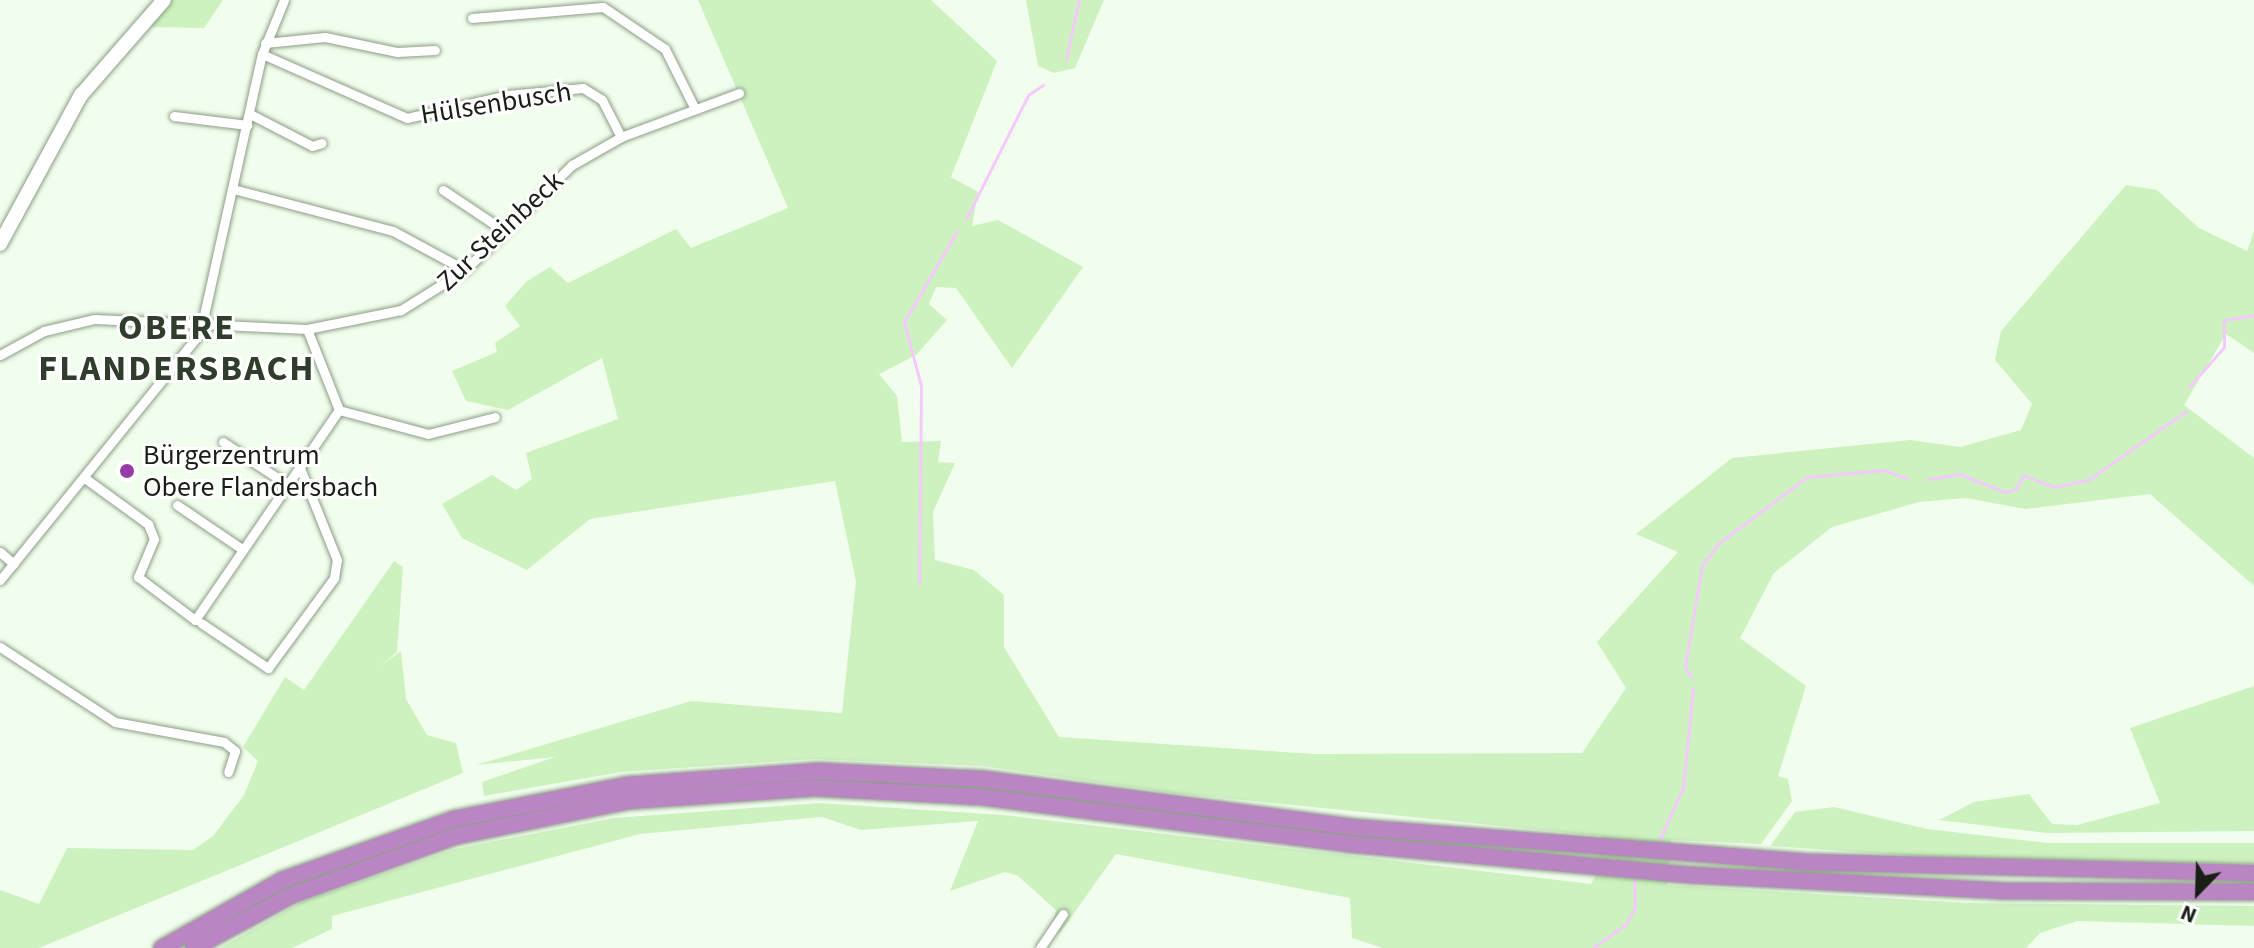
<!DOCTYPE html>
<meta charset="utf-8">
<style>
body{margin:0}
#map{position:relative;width:2254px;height:948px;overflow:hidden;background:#f1feed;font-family:"Source Sans 3",sans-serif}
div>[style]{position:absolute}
.green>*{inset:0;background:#cdf2bf}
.stream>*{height:3px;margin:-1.5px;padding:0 1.5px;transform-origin:1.5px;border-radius:1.5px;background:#f4cafd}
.roads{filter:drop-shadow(0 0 2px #8d9c88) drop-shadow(0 0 2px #8d9c88)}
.minor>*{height:9px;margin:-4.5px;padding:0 4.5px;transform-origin:4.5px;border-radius:4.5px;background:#fff}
.secondary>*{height:14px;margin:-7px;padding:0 7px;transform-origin:7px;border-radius:7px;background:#fff}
.motorway>*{height:16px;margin:-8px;padding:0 8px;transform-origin:8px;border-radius:8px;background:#b986c3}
.dots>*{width:22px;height:22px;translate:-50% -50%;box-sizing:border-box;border:4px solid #fff;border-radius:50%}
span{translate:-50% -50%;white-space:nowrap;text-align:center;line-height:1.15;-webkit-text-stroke:6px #fff;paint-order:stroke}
.street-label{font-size:28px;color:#191f17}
.poi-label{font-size:28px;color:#191f17}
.left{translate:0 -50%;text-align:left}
.district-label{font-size:36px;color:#303c2c;font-weight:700;letter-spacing:2px}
.north{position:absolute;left:2158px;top:852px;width:80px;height:80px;-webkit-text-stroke:6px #fff;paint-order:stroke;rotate:203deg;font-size:22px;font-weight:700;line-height:32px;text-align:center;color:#191f17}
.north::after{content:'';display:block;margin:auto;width:28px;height:36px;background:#191f17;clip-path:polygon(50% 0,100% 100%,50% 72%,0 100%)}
</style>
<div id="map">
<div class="green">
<div style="clip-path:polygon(169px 0,223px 0,204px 28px,151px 27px)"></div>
<div style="clip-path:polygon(698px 0,931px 0,997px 61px,951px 177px,978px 192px,972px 226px,998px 220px,1083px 267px,1012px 368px,956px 288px,936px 287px,929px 304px,947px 320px,916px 355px,879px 374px,897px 396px,902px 442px,941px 441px,938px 462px,955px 463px,933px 512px,935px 560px,974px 570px,1004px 595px,1004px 647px,1059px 737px,1313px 754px,1582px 753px,1626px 688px,1597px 642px,1678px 552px,1636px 534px,1732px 458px,1910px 440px,1960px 447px,2021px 430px,2032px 404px,1995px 360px,2001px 331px,2126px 185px,2157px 190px,2199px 228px,2247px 251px,2254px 231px,2254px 353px,2226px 334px,2184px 405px,2254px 458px,2254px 586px,2150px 494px,2025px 509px,1966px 498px,1919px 502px,1832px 527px,1774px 573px,1740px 638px,1806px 686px,1778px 776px,1788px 779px,1792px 801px,1761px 844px,1671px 840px,1667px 885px,1968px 903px,2254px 906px,2254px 926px,2077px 921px,2040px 933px,2026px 948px,1383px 948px,1352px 938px,1350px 898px,1116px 854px,1059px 934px,1052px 930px,1056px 910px,1018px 876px,1005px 872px,950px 891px,978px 821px,861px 830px,822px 817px,640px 834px,332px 916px,332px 929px,292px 948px,220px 948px,302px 902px,455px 849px,614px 818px,819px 803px,1004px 815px,1591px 884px,1595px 877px,1602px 836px,1173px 793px,983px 766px,812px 759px,621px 772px,484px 796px,482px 782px,555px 757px,476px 765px,691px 701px,842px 713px,856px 581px,835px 481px,590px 519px,527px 570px,462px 538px,442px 504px,492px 475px,516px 490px,532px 479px,526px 453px,618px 419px,602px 358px,508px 410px,466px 401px,452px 371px,497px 352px,495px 343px,520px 326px,505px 306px,527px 281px,550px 267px,568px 283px,676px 229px,691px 248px,788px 208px)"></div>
<div style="clip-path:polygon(1026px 0,1104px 0,1075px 68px,1054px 73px,1038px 66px)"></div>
<div style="clip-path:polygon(394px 561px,403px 567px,397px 652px,380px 666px,401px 651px,406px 699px,427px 735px,456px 743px,463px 773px,39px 948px,0 948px,0 890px,39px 904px,67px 848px,193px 850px,213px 836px,244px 795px,258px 761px,243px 747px,285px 677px,304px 690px)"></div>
<div style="clip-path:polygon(2254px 686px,2254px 831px,2047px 833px,1939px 820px,1974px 802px,2029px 794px,2052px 824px,2077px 825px,2160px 803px,2130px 728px)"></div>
<div style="clip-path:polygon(1834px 807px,1927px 829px,2048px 843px,2254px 843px,2254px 864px,1980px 860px,1770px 846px,1795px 812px)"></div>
</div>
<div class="stream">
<div style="left:1066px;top:59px;width:60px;rotate:-77.6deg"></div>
<div style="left:966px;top:219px;width:139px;rotate:-63.4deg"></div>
<div style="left:1028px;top:95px;width:18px;rotate:-34deg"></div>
<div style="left:2189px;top:387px;width:53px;rotate:-48.8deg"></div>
<div style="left:2224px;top:347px;width:27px;rotate:-90deg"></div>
<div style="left:2224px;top:320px;width:30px;rotate:-9deg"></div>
<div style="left:1929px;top:479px;width:30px;rotate:-9deg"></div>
<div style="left:1959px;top:474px;width:49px;rotate:21.4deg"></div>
<div style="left:2005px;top:492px;width:11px;rotate:-15deg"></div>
<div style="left:2016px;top:489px;width:16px;rotate:-63deg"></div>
<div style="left:2023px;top:475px;width:33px;rotate:21deg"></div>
<div style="left:2054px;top:487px;width:35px;rotate:-12deg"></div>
<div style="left:2088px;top:480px;width:120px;rotate:-35.1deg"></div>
<div style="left:919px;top:583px;width:197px;rotate:-89.4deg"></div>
<div style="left:921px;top:386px;width:66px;rotate:-104.9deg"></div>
<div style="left:904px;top:322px;width:105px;rotate:-59.8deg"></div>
<div style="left:1691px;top:677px;width:13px;rotate:-119deg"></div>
<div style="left:1685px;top:666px;width:102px;rotate:-80.4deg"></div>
<div style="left:1702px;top:565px;width:28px;rotate:-52deg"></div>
<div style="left:1719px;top:543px;width:110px;rotate:-36.9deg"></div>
<div style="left:1807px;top:477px;width:77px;rotate:-5.2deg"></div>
<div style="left:1884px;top:470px;width:25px;rotate:21deg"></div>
<div style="left:1657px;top:845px;width:63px;rotate:-65.5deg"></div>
<div style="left:1683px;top:788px;width:100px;rotate:-84.3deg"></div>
<div style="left:1593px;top:948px;width:39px;rotate:-36deg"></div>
<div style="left:1625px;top:925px;width:21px;rotate:-61deg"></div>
<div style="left:1635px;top:907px;width:32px;rotate:-92deg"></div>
</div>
<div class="roads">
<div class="minor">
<div style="left:472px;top:18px;width:131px;rotate:-4.8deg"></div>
<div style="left:603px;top:7px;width:75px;rotate:34.1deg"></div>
<div style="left:665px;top:49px;width:67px;rotate:63.4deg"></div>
<div style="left:265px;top:43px;width:60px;rotate:-5.7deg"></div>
<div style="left:325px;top:37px;width:74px;rotate:11.8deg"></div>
<div style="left:397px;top:52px;width:38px;rotate:-3deg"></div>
<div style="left:262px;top:54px;width:158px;rotate:23.8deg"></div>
<div style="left:407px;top:118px;width:104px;rotate:-12.8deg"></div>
<div style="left:508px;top:95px;width:75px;rotate:-5.3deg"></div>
<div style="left:583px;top:88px;width:22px;rotate:32deg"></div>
<div style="left:602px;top:100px;width:42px;rotate:62.8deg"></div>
<div style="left:250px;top:114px;width:70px;rotate:27.3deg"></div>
<div style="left:312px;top:146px;width:10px;rotate:-17deg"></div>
<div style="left:174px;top:116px;width:74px;rotate:7deg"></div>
<div style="left:233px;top:189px;width:165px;rotate:14.7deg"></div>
<div style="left:393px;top:231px;width:82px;rotate:28.4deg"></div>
<div style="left:443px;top:190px;width:72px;rotate:33.7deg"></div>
<div style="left:307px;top:329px;width:87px;rotate:68.4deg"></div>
<div style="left:339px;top:410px;width:92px;rotate:15.1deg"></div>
<div style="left:428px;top:434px;width:69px;rotate:-14.2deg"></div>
<div style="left:0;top:355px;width:50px;rotate:-28.6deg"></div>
<div style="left:44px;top:331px;width:51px;rotate:-13.5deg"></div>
<div style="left:94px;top:319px;width:213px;rotate:2.7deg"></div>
<div style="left:307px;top:329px;width:96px;rotate:-11.4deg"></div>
<div style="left:401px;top:310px;width:75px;rotate:-32deg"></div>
<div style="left:465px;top:270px;width:150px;rotate:-44.5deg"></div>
<div style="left:572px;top:165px;width:56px;rotate:-29.7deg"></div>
<div style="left:621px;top:137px;width:126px;rotate:-20.4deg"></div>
<div style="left:223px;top:442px;width:74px;rotate:33.5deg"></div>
<div style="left:86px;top:479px;width:77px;rotate:36deg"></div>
<div style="left:148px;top:524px;width:16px;rotate:68deg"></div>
<div style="left:154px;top:539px;width:41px;rotate:112.8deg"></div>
<div style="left:138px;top:577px;width:71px;rotate:37deg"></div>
<div style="left:195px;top:620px;width:255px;rotate:-55.6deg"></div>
<div style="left:177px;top:505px;width:78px;rotate:34.1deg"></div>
<div style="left:0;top:552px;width:18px;rotate:41deg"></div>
<div style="left:0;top:580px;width:318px;rotate:-51deg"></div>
<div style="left:200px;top:333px;width:286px;rotate:-77.5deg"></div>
<div style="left:262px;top:54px;width:58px;rotate:-67.8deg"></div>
<div style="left:201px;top:623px;width:81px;rotate:33.9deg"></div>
<div style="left:268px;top:668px;width:112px;rotate:-53.7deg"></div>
<div style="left:334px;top:578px;width:18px;rotate:-81deg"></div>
<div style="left:337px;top:560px;width:99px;rotate:-111.9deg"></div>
<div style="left:0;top:647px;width:137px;rotate:33.1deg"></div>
<div style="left:115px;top:722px;width:111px;rotate:10.4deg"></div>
<div style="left:224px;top:742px;width:14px;rotate:39deg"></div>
<div style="left:235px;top:751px;width:22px;rotate:108deg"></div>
<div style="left:1040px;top:948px;width:41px;rotate:-55.9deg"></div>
</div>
<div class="secondary">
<div style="left:0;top:244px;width:170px;rotate:-61.5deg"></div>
<div style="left:81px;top:95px;width:126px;rotate:-48.9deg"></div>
</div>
<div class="motorway">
<div style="left:162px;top:948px;width:138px;rotate:-29.5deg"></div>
<div style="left:282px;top:880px;width:182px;rotate:-19.5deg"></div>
<div style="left:454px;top:819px;width:176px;rotate:-11.1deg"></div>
<div style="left:627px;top:785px;width:192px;rotate:-4.2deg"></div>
<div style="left:818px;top:771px;width:165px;rotate:2.8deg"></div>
<div style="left:983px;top:779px;width:372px;rotate:7.4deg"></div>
<div style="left:1352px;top:827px;width:451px;rotate:4.4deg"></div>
<div style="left:1802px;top:862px;width:452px;rotate:1.4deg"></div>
<div style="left:194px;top:948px;width:109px;rotate:-28.4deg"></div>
<div style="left:290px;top:896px;width:177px;rotate:-19.8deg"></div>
<div style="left:457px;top:836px;width:175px;rotate:-11.6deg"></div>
<div style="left:628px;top:801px;width:187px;rotate:-4deg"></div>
<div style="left:815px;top:788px;width:167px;rotate:3.1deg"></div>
<div style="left:982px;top:797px;width:369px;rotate:7.3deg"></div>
<div style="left:1348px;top:844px;width:343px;rotate:5.2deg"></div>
<div style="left:1690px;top:875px;width:312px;rotate:2.9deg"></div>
<div style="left:2002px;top:891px;width:252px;rotate:0.2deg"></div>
</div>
</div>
<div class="dots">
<div style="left:127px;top:471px;background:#953ca8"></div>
</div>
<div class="street-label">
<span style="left:496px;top:103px;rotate:-9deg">Hülsenbusch</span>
<span style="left:500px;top:231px;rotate:-43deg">Zur Steinbeck</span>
</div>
<div class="poi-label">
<span class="left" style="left:143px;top:471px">Bürgerzentrum<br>Obere Flandersbach</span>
</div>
<div class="district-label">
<span style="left:177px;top:348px">OBERE<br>FLANDERSBACH</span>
</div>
<div class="north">N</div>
</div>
